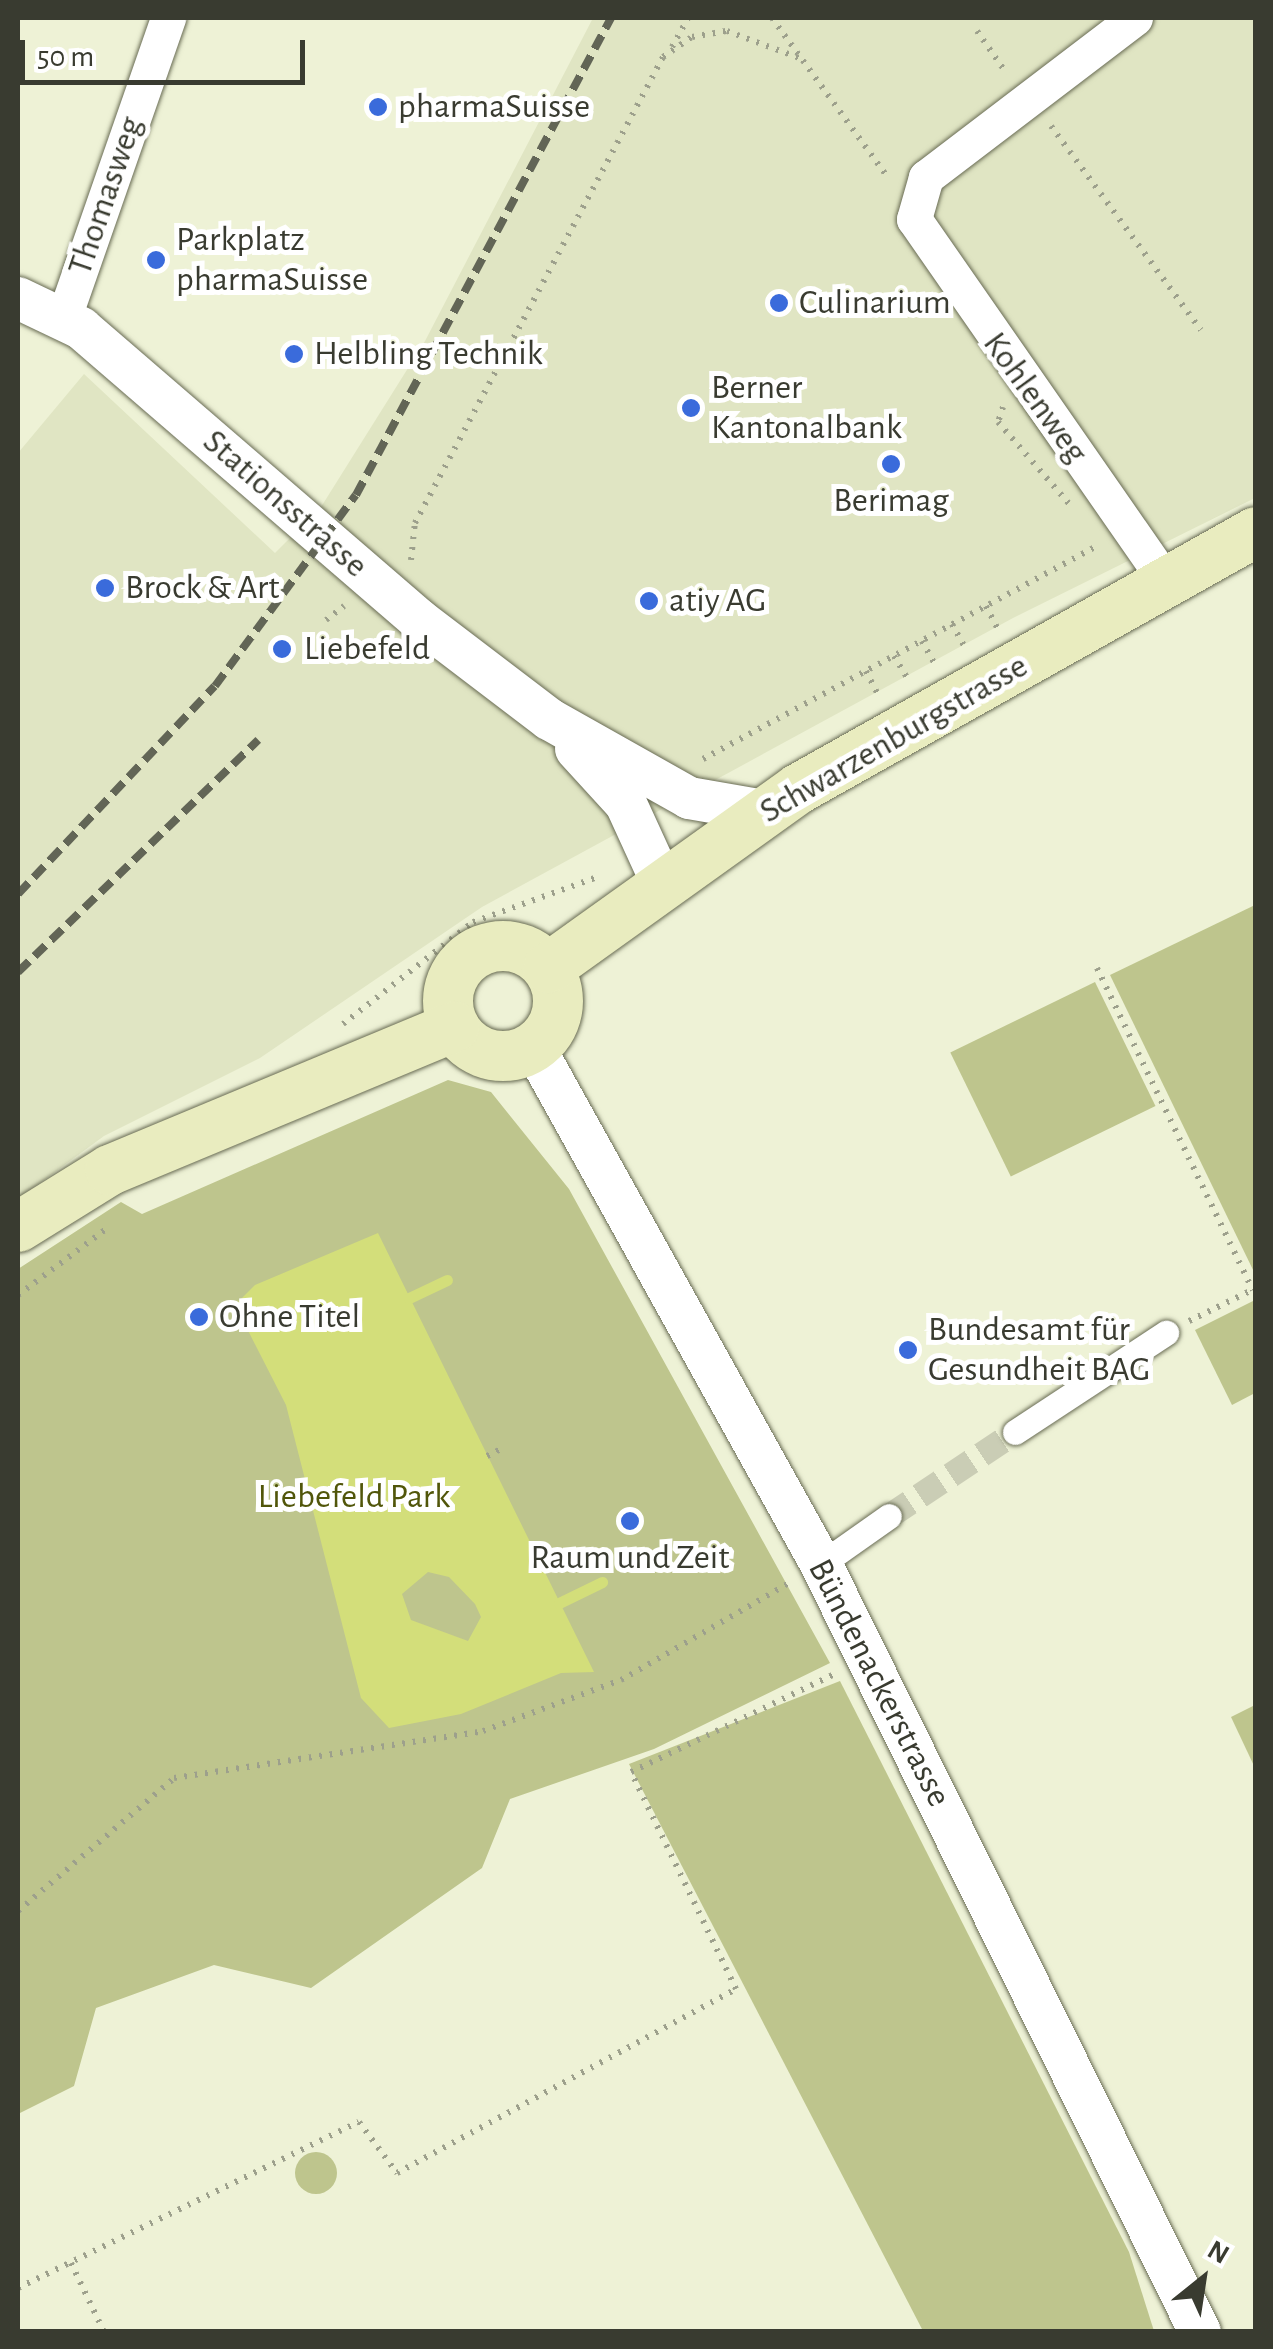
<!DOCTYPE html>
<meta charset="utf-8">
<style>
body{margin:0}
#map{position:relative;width:1273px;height:2349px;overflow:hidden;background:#eef2d6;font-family:"Alegreya Sans",sans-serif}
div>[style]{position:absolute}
.built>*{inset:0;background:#e0e5c3}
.green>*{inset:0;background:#bec58d;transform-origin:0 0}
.round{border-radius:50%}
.water>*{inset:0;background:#d3de7a}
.stream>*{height:11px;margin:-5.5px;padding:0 5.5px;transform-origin:5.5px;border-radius:5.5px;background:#d3de7a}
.pedestrian-tunnel>*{height:25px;margin-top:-12.5px;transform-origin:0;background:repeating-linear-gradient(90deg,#cacdb5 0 25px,transparent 0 37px)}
.path>*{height:6px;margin-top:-3px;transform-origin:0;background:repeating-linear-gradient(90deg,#9da08c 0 2.5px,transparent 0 10.5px)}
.roads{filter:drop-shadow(0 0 2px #686b53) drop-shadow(0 0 2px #686b53)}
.pedestrian>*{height:25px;margin:-12.5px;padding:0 12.5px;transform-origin:12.5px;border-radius:12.5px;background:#fff}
.minor>*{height:35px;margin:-17.5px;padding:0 17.5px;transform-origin:17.5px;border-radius:17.5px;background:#fff}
.tertiary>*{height:42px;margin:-21px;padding:0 21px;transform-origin:21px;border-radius:21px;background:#fff}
.secondary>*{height:50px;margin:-25px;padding:0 25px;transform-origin:25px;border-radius:25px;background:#e9ecbf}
.secondary>.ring{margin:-25px;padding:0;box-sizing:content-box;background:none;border:50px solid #e9ecbf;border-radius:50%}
.rail>*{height:8px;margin-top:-4px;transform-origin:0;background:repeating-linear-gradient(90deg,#626556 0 15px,transparent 0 23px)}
.dots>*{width:28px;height:28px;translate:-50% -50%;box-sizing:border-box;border:5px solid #fff;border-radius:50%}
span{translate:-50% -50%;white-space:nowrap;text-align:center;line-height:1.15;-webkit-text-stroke:10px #fff;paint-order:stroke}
.poi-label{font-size:35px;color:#393b30}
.left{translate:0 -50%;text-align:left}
.street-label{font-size:35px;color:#393b30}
.park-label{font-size:35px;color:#51560a}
.frame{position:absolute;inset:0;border:20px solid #393b30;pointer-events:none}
.north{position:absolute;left:1153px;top:2229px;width:100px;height:100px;-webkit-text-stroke:8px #fff;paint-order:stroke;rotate:30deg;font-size:28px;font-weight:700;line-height:40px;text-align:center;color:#393b30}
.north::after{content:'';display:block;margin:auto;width:35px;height:45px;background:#393b30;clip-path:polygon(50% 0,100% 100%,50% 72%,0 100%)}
.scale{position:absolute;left:20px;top:40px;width:285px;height:45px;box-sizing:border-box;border:5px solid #393b30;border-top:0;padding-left:12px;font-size:30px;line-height:35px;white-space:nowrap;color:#393b30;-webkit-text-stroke:8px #fff;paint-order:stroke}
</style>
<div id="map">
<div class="built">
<div style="clip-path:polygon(593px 18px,1255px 18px,1255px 498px,1013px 618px,482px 907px,260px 1058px,104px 1136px,18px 1199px,18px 453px,84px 374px,275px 553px,321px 507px,425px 341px)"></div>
</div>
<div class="green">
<div style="clip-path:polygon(1255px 905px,1255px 1274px,1110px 975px)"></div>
<div style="left:1095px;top:982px;width:138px;height:161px;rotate:64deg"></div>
<div style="clip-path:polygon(448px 1080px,491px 1092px,569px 1189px,830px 1663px,654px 1749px,510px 1799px,482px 1868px,311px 1988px,214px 1965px,96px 2008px,74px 2086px,18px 2114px,18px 1269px,121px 1202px,142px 1214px)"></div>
<div style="clip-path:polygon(1255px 1300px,1255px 1393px,1232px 1405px,1195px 1330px)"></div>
<div style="clip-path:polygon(840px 1681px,1129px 2252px,1154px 2331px,923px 2331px,629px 1764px)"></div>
<div style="clip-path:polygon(1255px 1705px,1255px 1768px,1231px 1717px)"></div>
<div class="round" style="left:295px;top:2152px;width:42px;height:42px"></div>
</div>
<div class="water">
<div style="clip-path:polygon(evenodd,378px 1233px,594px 1672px,561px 1673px,461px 1714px,389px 1728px,361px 1698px,286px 1405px,235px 1305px,255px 1285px,378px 1233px,428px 1572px,449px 1577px,475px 1604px,481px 1617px,468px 1641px,411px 1620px,402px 1594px,428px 1572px)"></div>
</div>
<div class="stream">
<div style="left:409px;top:1298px;width:42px;rotate:-25.3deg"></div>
<div style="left:559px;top:1603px;width:48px;rotate:-26deg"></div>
</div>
<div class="pedestrian-tunnel">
<div style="left:889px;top:1516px;width:151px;rotate:-33.7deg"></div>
</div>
<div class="path">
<div style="left:772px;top:18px;width:199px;rotate:54deg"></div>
<div style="left:977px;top:31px;width:52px;rotate:55.1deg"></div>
<div style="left:672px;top:47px;width:33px;rotate:-61deg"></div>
<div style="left:1051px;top:126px;width:253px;rotate:53.7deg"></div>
<div style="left:1003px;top:407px;width:16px;rotate:108deg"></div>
<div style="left:998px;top:422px;width:111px;rotate:49deg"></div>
<div style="left:411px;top:560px;width:37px;rotate:-84deg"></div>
<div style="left:415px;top:523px;width:528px;rotate:-61.98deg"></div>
<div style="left:663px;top:57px;width:35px;rotate:-35deg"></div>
<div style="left:692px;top:37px;width:36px;rotate:-10deg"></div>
<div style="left:727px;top:31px;width:80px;rotate:20.5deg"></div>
<div style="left:986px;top:606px;width:28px;rotate:63deg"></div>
<div style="left:326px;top:620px;width:23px;rotate:-38deg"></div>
<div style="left:952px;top:624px;width:26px;rotate:61deg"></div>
<div style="left:922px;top:641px;width:25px;rotate:61deg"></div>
<div style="left:894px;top:656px;width:26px;rotate:59deg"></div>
<div style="left:866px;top:671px;width:25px;rotate:63deg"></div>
<div style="left:703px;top:759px;width:448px;rotate:-28.4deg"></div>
<div style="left:1097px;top:968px;width:358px;rotate:64.2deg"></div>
<div style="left:343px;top:1024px;width:165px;rotate:-38.1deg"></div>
<div style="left:473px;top:922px;width:132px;rotate:-19.9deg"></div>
<div style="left:18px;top:1295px;width:114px;rotate:-36.8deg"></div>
<div style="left:1189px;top:1321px;width:72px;rotate:-26.2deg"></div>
<div style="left:487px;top:1456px;width:18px;rotate:-27deg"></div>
<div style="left:18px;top:1911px;width:205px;rotate:-40.4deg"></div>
<div style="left:174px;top:1778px;width:313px;rotate:-8.6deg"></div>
<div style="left:483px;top:1731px;width:147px;rotate:-20.3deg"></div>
<div style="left:621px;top:1680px;width:194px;rotate:-30deg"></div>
<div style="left:71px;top:2263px;width:76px;rotate:64.4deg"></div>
<div style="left:18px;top:2288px;width:379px;rotate:-26deg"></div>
<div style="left:359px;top:2122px;width:64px;rotate:53.3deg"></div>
<div style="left:397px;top:2173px;width:386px;rotate:-28.5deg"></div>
<div style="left:736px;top:1989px;width:241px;rotate:-115.8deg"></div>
<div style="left:631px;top:1772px;width:226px;rotate:-25.7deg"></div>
</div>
<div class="roads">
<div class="pedestrian">
<div style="left:1015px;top:1432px;width:181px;rotate:-33.3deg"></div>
<div style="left:821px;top:1564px;width:83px;rotate:-35.2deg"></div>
</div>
<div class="minor">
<div style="left:1135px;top:18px;width:263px;rotate:142.7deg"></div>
<div style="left:926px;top:177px;width:44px;rotate:105.9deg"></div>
<div style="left:914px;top:219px;width:442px;rotate:55.2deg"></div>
<div style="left:64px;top:317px;width:317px;rotate:-70.8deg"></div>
</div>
<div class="tertiary">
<div style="left:18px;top:298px;width:70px;rotate:25.5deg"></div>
<div style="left:81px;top:328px;width:447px;rotate:40.8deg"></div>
<div style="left:419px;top:620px;width:163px;rotate:37.3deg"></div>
<div style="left:549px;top:719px;width:161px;rotate:29.4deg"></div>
<div style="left:689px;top:798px;width:76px;rotate:9.8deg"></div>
<div style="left:576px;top:749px;width:74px;rotate:47.7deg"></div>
<div style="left:626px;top:804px;width:89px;rotate:65.4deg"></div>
<div style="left:534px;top:1047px;width:591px;rotate:60.96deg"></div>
<div style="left:821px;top:1564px;width:856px;rotate:63.73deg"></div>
</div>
<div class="secondary">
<div class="ring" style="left:448px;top:946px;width:60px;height:60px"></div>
<div style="left:548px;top:968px;width:307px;rotate:-35.6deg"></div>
<div style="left:798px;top:789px;width:525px;rotate:-29.3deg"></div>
<div style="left:18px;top:1227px;width:108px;rotate:-31.8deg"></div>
<div style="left:110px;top:1170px;width:373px;rotate:-22.6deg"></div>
</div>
</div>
<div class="rail">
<div style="left:18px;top:894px;width:286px;rotate:-46.6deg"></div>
<div style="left:215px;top:686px;width:237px;rotate:-53.6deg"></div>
<div style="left:356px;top:495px;width:541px;rotate:-61.87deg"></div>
<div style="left:18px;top:972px;width:334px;rotate:-44deg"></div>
</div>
<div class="dots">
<div style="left:378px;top:107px;background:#3a6bdb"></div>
<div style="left:156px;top:260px;background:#3a6bdb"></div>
<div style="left:779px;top:303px;background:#3a6bdb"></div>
<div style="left:294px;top:354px;background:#3a6bdb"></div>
<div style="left:691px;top:408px;background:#3a6bdb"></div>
<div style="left:891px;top:464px;background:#3a6bdb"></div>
<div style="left:105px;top:588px;background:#3a6bdb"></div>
<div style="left:649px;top:601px;background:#3a6bdb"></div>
<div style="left:282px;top:649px;background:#3a6bdb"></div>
<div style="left:199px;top:1317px;background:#3a6bdb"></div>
<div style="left:908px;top:1350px;background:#3a6bdb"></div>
<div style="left:630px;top:1521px;background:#3a6bdb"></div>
</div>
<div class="poi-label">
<span class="left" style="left:398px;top:107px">pharmaSuisse</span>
<span class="left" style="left:176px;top:260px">Parkplatz<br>pharmaSuisse</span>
<span class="left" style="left:799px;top:303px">Culinarium</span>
<span class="left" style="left:314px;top:354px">Helbling Technik</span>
<span class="left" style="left:711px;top:408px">Berner<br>Kantonalbank</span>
<span style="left:891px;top:501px">Berimag</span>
<span class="left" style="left:125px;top:588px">Brock &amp; Art</span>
<span class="left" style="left:669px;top:601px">atiy AG</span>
<span class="left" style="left:304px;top:649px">Liebefeld</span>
<span class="left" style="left:219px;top:1317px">Ohne Titel</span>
<span class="left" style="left:928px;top:1350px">Bundesamt für<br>Gesundheit BAG</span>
<span style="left:630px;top:1558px">Raum und Zeit</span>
</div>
<div class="street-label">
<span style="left:106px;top:196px;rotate:-71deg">Thomasweg</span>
<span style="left:1035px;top:398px;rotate:54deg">Kohlenweg</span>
<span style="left:285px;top:504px;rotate:41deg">Stationsstrasse</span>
<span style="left:894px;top:739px;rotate:-30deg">Schwarzenburgstrasse</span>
<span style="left:879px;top:1683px;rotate:63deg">Bündenackerstrasse</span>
</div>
<div class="park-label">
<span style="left:354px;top:1497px">Liebefeld Park</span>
</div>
<div class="frame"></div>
<div class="north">N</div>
<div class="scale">50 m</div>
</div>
